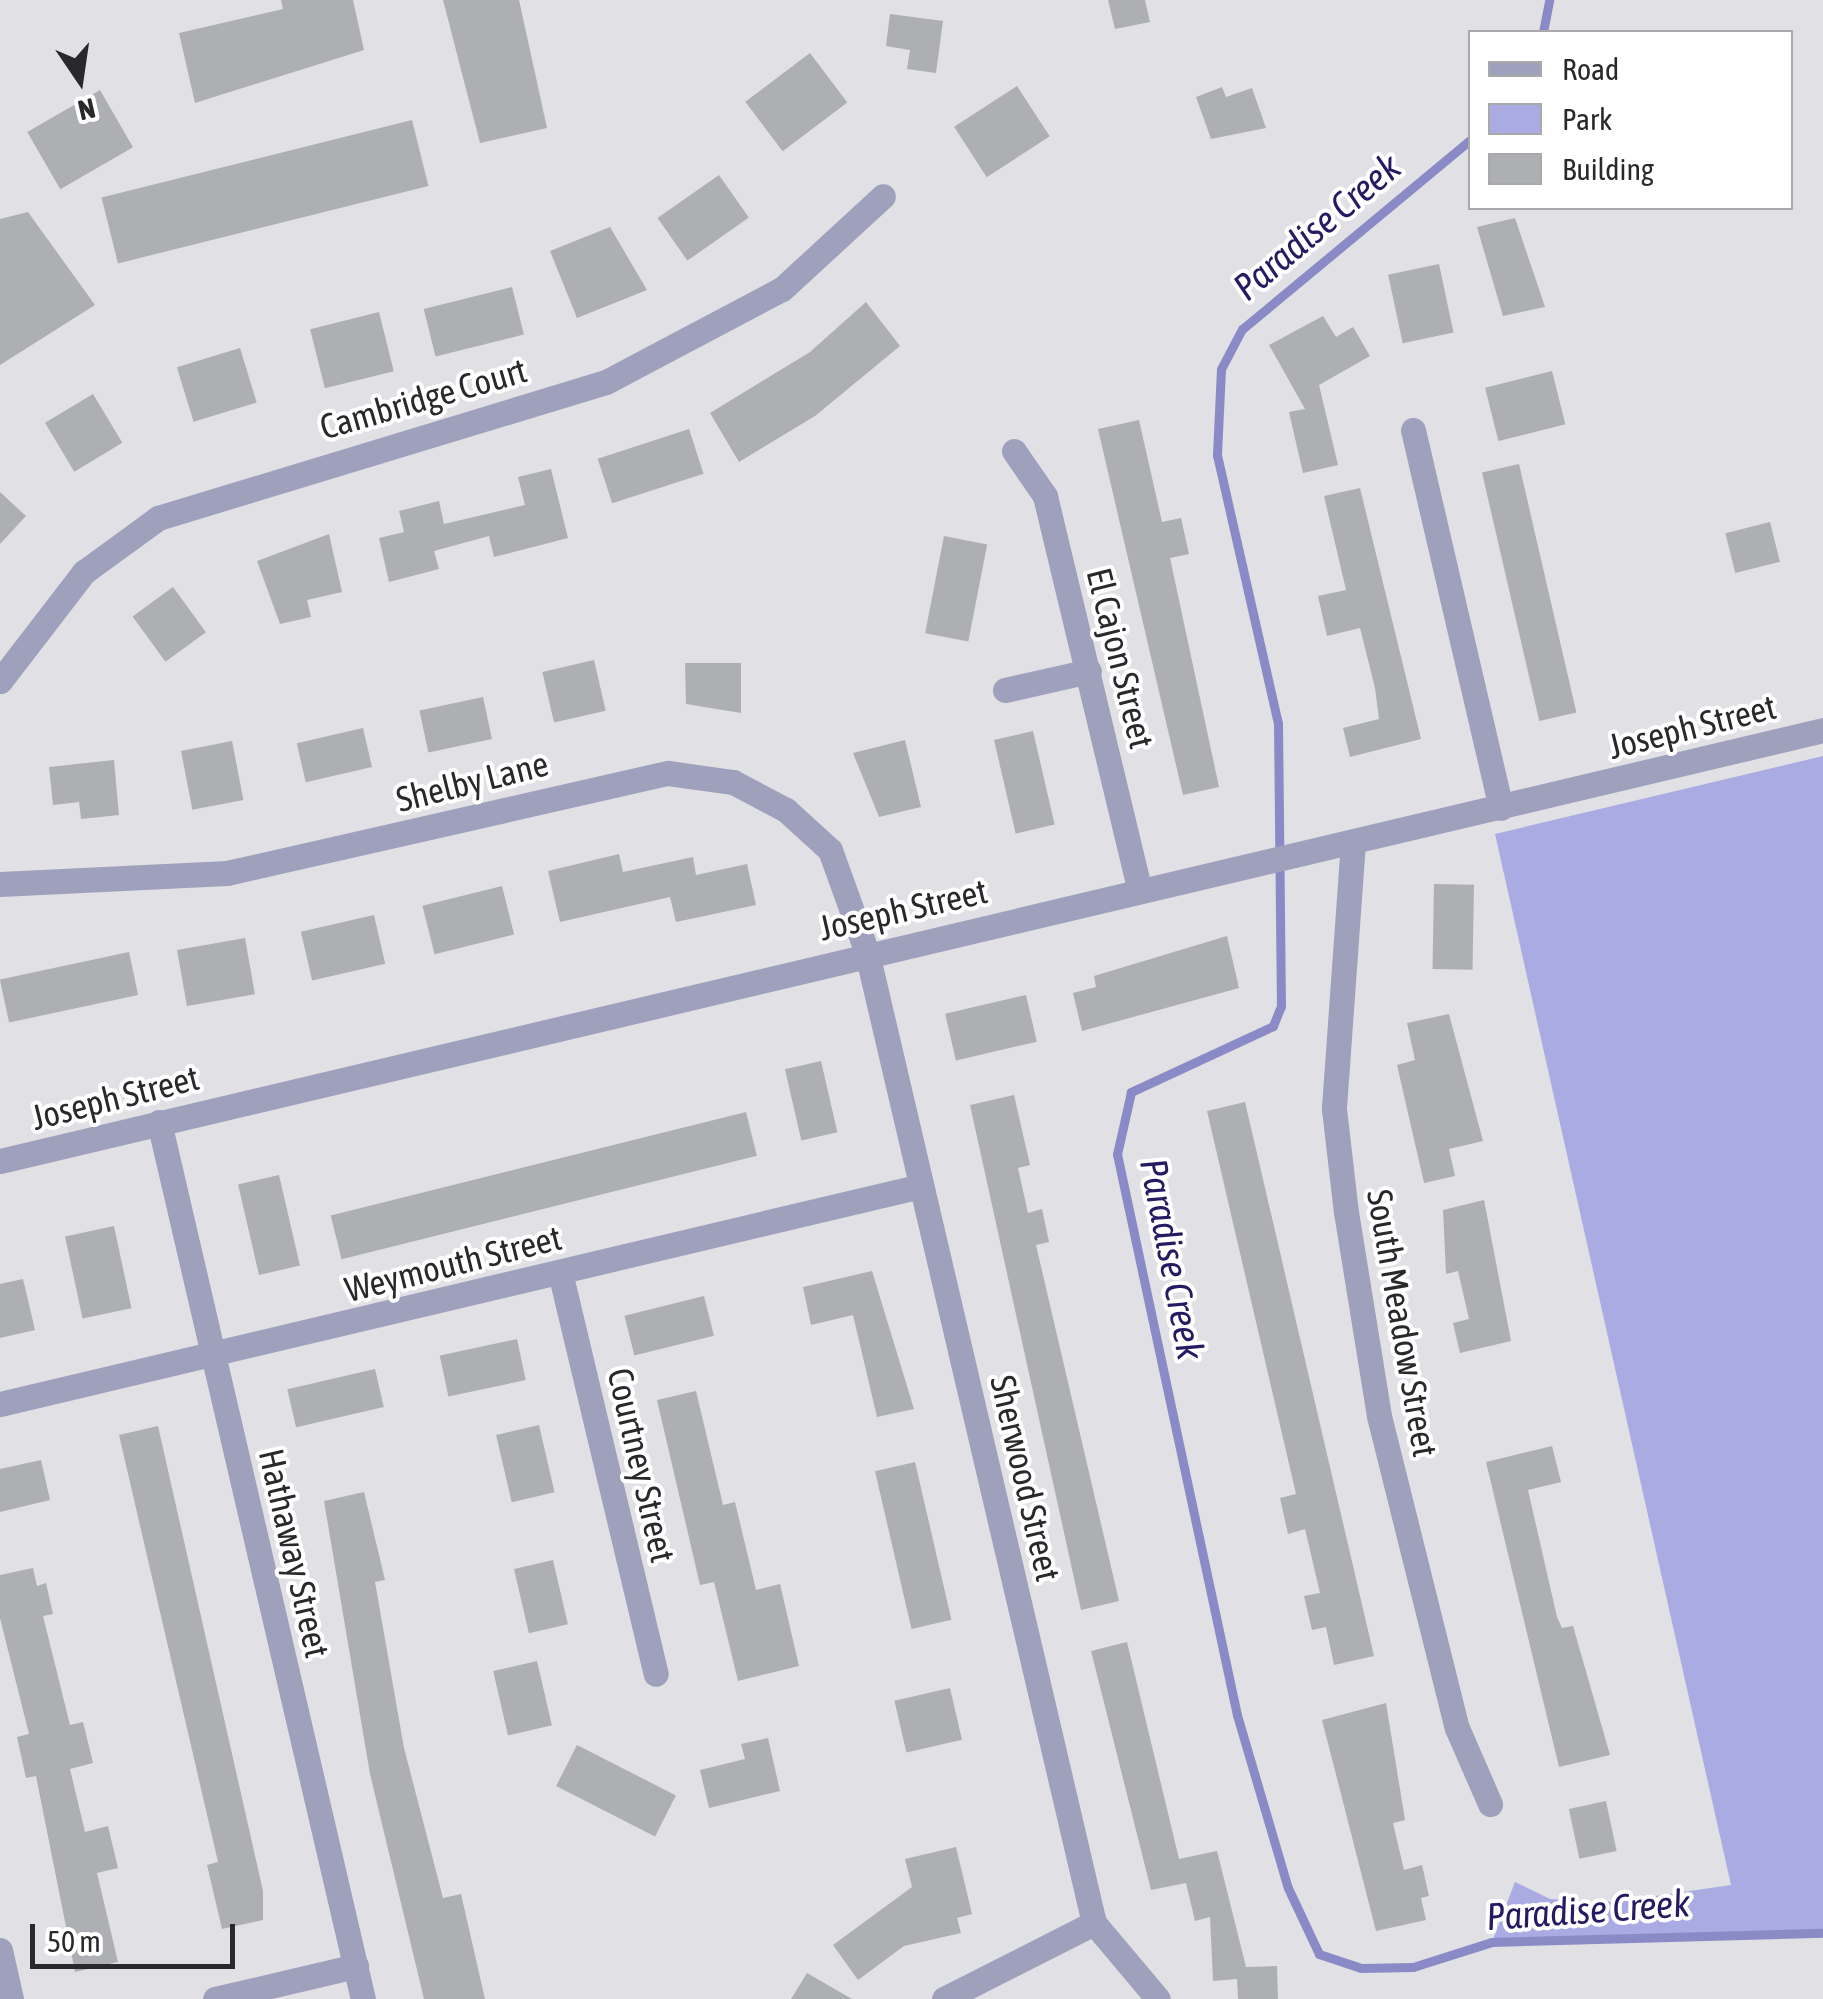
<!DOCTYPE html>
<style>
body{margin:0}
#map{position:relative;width:1823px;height:1999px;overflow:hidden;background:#e0e0e5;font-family:"Asap Condensed",sans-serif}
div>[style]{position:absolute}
.green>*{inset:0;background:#aaabe2}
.stream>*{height:9px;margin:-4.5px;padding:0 4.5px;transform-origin:4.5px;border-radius:4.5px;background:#8a8ac7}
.building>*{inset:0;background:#aeafb3;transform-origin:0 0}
.street>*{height:25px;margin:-12.5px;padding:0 12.5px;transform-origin:12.5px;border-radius:12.5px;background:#9fa0bc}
span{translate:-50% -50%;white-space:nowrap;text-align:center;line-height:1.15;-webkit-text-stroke:8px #fff;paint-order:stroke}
.street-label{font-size:35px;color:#29292b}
.water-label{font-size:38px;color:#261a62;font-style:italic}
.legend{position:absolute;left:1468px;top:30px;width:325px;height:180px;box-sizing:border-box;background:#fff;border:2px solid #a9a9aa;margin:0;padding:12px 18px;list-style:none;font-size:30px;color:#29292b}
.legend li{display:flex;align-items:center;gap:20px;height:50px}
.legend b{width:50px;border:2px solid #a9a9aa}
.north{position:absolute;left:30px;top:30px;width:100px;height:100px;-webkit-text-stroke:8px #fff;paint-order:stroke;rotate:167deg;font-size:28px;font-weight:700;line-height:40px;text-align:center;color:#29292b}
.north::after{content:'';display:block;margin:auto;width:35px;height:45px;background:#29292b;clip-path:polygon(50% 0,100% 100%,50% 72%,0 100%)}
.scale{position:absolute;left:30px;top:1924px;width:205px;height:45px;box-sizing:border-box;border:5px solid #29292b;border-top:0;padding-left:12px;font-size:30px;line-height:35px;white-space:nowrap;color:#29292b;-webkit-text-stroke:8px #fff;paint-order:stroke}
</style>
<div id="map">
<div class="green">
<div style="clip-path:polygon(1823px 756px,1823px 1933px,1492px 1942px,1515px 1882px,1550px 1899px,1614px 1902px,1731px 1885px,1495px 834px)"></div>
</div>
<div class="stream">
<div style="left:1543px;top:32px;width:33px;rotate:-79deg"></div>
<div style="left:1470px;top:140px;width:296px;rotate:140.3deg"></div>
<div style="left:1242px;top:329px;width:45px;rotate:117.7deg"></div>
<div style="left:1221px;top:369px;width:86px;rotate:92.7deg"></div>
<div style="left:1217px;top:455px;width:275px;rotate:77.2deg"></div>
<div style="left:1278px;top:723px;width:283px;rotate:89.4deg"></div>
<div style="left:1281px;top:1006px;width:22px;rotate:112deg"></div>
<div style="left:1273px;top:1026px;width:157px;rotate:155.1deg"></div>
<div style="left:1131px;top:1092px;width:64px;rotate:102.7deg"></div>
<div style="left:1117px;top:1154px;width:574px;rotate:77.93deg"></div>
<div style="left:1237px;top:1715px;width:180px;rotate:73.6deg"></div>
<div style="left:1288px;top:1888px;width:73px;rotate:64.8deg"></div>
<div style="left:1319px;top:1954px;width:44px;rotate:18.4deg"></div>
<div style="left:1361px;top:1968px;width:52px;rotate:-1.1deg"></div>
<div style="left:1413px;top:1967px;width:83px;rotate:-17.6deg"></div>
<div style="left:1492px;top:1942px;width:331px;rotate:-1.6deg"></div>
</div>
<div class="building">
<div style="clip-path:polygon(281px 0,353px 0,364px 50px,195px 103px,179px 33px,283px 9px)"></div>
<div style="clip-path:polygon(443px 0,519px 0,547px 128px,480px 143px)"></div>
<div style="clip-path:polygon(1108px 0,1145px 0,1150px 22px,1115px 29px)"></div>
<div style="clip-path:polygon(890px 14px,943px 21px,936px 73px,907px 69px,910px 50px,886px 46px)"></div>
<div style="left:810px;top:53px;width:62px;height:81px;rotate:53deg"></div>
<div style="left:1017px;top:86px;width:60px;height:75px;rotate:57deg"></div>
<div style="clip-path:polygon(1222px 87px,1226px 97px,1252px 88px,1266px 128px,1211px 139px,1196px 97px)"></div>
<div style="left:100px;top:90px;width:66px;height:84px;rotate:60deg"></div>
<div style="left:412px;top:120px;width:68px;height:320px;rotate:76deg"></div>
<div style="left:719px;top:175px;width:52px;height:75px;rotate:55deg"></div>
<div style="clip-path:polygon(28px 212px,95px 305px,0 365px,0 219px)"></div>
<div style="clip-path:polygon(1515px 218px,1545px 307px,1503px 316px,1477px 227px)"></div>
<div style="clip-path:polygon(610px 227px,647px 290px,577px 318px,550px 251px)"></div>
<div style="left:1439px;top:264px;width:70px;height:52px;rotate:78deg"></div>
<div style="left:512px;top:287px;width:49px;height:91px;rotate:76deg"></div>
<div style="clip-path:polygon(866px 302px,900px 346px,815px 416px,739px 462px,710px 413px,810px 352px)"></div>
<div style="left:379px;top:312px;width:61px;height:71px;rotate:76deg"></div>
<div style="clip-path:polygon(1323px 316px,1336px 337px,1353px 327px,1370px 356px,1319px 385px,1338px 465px,1303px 473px,1289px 412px,1305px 409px,1269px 345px)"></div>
<div style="left:240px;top:348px;width:57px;height:66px;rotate:73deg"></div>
<div style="left:1552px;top:371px;width:55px;height:69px;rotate:76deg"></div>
<div style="left:93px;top:394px;width:57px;height:56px;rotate:59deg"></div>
<div style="clip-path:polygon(1139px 420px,1162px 522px,1181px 518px,1189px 554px,1170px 558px,1219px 787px,1183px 795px,1098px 429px)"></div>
<div style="left:689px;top:429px;width:47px;height:96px;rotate:72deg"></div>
<div style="left:1519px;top:464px;width:255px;height:38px;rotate:77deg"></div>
<div style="clip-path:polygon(551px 469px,568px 538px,494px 557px,489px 536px,434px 551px,439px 569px,389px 582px,379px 538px,404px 532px,399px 511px,439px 501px,444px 524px,525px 505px,518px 477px)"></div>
<div style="clip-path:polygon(1360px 488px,1421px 739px,1350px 757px,1343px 728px,1379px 719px,1375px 688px,1360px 628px,1327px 636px,1318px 596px,1346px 590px,1324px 496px)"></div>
<div style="clip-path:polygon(0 492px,26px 516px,0 544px)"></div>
<div style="left:1770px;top:522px;width:41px;height:46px;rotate:76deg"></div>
<div style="clip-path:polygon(329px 534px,342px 592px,307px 600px,311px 617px,280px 624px,257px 561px)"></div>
<div style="left:944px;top:536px;width:44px;height:99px;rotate:11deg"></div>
<div style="left:173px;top:587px;width:56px;height:50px;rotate:54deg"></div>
<div style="left:594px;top:660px;width:52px;height:53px;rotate:77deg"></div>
<div style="clip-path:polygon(685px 663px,741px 663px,741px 713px,686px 704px)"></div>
<div style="left:483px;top:697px;width:43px;height:65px;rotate:78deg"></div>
<div style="left:363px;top:728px;width:40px;height:68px;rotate:77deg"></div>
<div style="left:1033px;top:731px;width:96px;height:40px;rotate:77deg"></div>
<div style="clip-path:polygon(905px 740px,921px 807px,879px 817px,853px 753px)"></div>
<div style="left:232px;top:741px;width:60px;height:52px;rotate:79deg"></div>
<div style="clip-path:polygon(114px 760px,119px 815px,81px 819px,79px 802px,53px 805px,49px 767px)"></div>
<div style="clip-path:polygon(619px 854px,623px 872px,693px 857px,696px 875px,747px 864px,756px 905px,676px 922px,670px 897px,560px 922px,548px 871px)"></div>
<div style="left:1434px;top:884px;width:40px;height:85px;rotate:1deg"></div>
<div style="left:502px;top:886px;width:50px;height:82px;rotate:76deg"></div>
<div style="left:374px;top:915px;width:50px;height:75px;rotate:77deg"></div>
<div style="clip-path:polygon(1227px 936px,1239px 988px,1082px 1031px,1073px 993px,1096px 987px,1094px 976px)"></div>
<div style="left:245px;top:938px;width:57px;height:69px;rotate:80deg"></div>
<div style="left:129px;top:952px;width:44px;height:132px;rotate:78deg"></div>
<div style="left:1026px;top:995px;width:48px;height:83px;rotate:77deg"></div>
<div style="clip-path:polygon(1449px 1014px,1483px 1141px,1449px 1149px,1455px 1176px,1424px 1183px,1397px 1065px,1415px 1060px,1407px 1023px)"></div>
<div style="left:821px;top:1061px;width:73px;height:37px;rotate:77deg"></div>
<div style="clip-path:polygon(1014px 1095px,1030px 1165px,1018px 1168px,1028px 1213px,1042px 1209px,1049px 1242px,1036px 1245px,1119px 1601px,1081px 1610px,970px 1105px)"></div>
<div style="clip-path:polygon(1245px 1102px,1374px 1656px,1334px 1665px,1326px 1627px,1312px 1630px,1304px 1596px,1320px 1593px,1305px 1529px,1288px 1534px,1280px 1498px,1296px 1494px,1207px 1111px)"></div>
<div style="left:746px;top:1112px;width:45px;height:428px;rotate:76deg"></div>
<div style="left:279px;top:1175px;width:93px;height:42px;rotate:77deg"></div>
<div style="clip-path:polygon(1484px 1200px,1511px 1341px,1460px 1353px,1453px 1323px,1469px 1319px,1458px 1271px,1446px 1274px,1443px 1210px)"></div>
<div style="left:114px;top:1226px;width:84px;height:50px;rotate:78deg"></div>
<div style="clip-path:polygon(872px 1271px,914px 1409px,877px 1417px,853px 1315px,811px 1325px,803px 1287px)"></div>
<div style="clip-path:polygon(23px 1279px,35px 1330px,0 1338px,0 1284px)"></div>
<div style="left:704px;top:1296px;width:41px;height:82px;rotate:76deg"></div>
<div style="left:517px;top:1339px;width:42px;height:79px;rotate:78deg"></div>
<div style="left:375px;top:1369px;width:39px;height:90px;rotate:77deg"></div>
<div style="clip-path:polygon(696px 1391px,723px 1505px,735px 1502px,756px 1590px,780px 1584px,799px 1666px,738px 1681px,714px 1582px,700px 1585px,657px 1400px)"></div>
<div style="left:539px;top:1425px;width:69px;height:44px;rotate:77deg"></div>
<div style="clip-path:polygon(158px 1426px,263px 1891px,263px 1920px,222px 1929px,207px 1865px,218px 1862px,119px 1435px)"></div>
<div style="clip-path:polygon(1552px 1446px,1561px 1482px,1528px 1490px,1557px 1617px,1562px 1628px,1573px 1626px,1610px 1755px,1559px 1767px,1486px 1462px)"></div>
<div style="clip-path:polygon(41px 1460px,50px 1500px,0 1512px,0 1469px)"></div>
<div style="left:915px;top:1462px;width:162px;height:41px;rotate:77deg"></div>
<div style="clip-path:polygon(364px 1492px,385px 1580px,375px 1582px,404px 1748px,443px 1898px,461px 1894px,485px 1999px,424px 1999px,370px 1774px,324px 1501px)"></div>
<div style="left:553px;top:1560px;width:66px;height:40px;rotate:77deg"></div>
<div style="clip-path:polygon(33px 1568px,37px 1586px,46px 1583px,53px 1614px,43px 1616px,70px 1725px,83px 1722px,93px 1763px,70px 1769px,85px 1832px,108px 1826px,118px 1868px,97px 1873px,118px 1962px,75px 1972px,36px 1776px,26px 1778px,17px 1737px,29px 1734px,0 1618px,0 1575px)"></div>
<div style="clip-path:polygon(1127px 1642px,1179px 1859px,1217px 1851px,1246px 1967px,1277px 1966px,1278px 1999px,1238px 1999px,1237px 1979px,1213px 1981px,1210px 1917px,1195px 1921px,1186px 1883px,1151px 1890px,1091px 1651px)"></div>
<div style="left:537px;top:1661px;width:66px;height:45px;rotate:77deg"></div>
<div style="left:950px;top:1688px;width:53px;height:57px;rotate:77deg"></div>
<div style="clip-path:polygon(1386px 1703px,1405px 1820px,1393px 1823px,1404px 1870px,1422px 1865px,1429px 1896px,1421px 1898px,1426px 1920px,1376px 1931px,1322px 1720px)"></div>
<div style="clip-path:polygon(768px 1738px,780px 1791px,709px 1808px,700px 1770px,745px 1759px,741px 1744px)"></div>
<div style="left:577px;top:1745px;width:111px;height:46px;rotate:27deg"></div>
<div style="left:1606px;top:1801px;width:51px;height:38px;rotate:78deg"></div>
<div style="clip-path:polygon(956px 1847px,972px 1914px,957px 1918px,961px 1933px,904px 1946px,858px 1980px,833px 1945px,912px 1887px,905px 1859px)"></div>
<div style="clip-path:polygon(807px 1973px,852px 1999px,791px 1999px)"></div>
</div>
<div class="street">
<div style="left:1413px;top:430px;width:388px;rotate:76.9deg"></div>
<div style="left:1014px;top:451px;width:55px;rotate:55.4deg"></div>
<div style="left:1045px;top:496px;width:406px;rotate:76.5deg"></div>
<div style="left:0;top:681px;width:138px;rotate:-52.4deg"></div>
<div style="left:84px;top:572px;width:92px;rotate:-36.1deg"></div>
<div style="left:158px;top:518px;width:468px;rotate:-16.9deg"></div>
<div style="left:606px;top:382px;width:199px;rotate:-27.9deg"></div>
<div style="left:782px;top:289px;width:137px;rotate:-42.6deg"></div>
<div style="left:1005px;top:690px;width:86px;rotate:-12.7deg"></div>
<div style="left:1353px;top:842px;width:268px;rotate:94.1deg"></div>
<div style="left:1334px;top:1109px;width:104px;rotate:83.4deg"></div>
<div style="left:1346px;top:1212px;width:207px;rotate:80.8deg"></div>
<div style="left:1379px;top:1416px;width:322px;rotate:76deg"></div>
<div style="left:1457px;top:1728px;width:83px;rotate:66.5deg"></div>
<div style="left:0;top:884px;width:227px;rotate:-2.8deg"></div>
<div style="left:227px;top:873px;width:452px;rotate:-12.8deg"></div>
<div style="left:668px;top:773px;width:66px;rotate:7.9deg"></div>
<div style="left:733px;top:782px;width:60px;rotate:27.8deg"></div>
<div style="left:786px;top:810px;width:59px;rotate:42.3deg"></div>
<div style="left:830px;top:850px;width:109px;rotate:70.2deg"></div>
<div style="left:867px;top:953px;width:996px;rotate:76.83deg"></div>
<div style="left:1094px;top:1923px;width:99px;rotate:49.9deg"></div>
<div style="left:159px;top:1122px;width:900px;rotate:76.91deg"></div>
<div style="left:0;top:1161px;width:1873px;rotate:-13.3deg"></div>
<div style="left:560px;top:1272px;width:413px;rotate:76.6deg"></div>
<div style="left:0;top:1404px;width:946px;rotate:-13.32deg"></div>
<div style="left:0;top:1950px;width:50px;rotate:77.3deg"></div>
<div style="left:215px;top:1999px;width:145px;rotate:-13.2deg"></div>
<div style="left:944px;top:1999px;width:168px;rotate:-26.9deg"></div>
</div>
<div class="street-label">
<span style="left:423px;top:398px;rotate:-16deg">Cambridge Court</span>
<span style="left:1121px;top:658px;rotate:76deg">El Cajon Street</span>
<span style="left:1692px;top:726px;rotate:-14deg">Joseph Street</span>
<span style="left:472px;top:781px;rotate:-14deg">Shelby Lane</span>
<span style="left:903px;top:909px;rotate:-13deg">Joseph Street</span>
<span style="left:115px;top:1097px;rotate:-14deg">Joseph Street</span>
<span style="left:453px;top:1263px;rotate:-14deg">Weymouth Street</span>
<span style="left:1403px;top:1323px;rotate:80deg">South Meadow Street</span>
<span style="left:642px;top:1465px;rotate:77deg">Courtney Street</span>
<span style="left:1026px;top:1478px;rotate:77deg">Sherwood Street</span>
<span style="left:295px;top:1553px;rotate:77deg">Hathaway Street</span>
</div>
<div class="water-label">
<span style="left:1317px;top:227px;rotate:-40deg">Paradise Creek</span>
<span style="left:1172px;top:1259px;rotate:79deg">Paradise Creek</span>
<span style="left:1588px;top:1910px;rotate:-4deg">Paradise Creek</span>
</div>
<ul class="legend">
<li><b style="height:12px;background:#9fa0bc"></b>Road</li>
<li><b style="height:28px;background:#aaabe2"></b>Park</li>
<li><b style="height:28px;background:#aeafb3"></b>Building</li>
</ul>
<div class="north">N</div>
<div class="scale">50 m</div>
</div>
